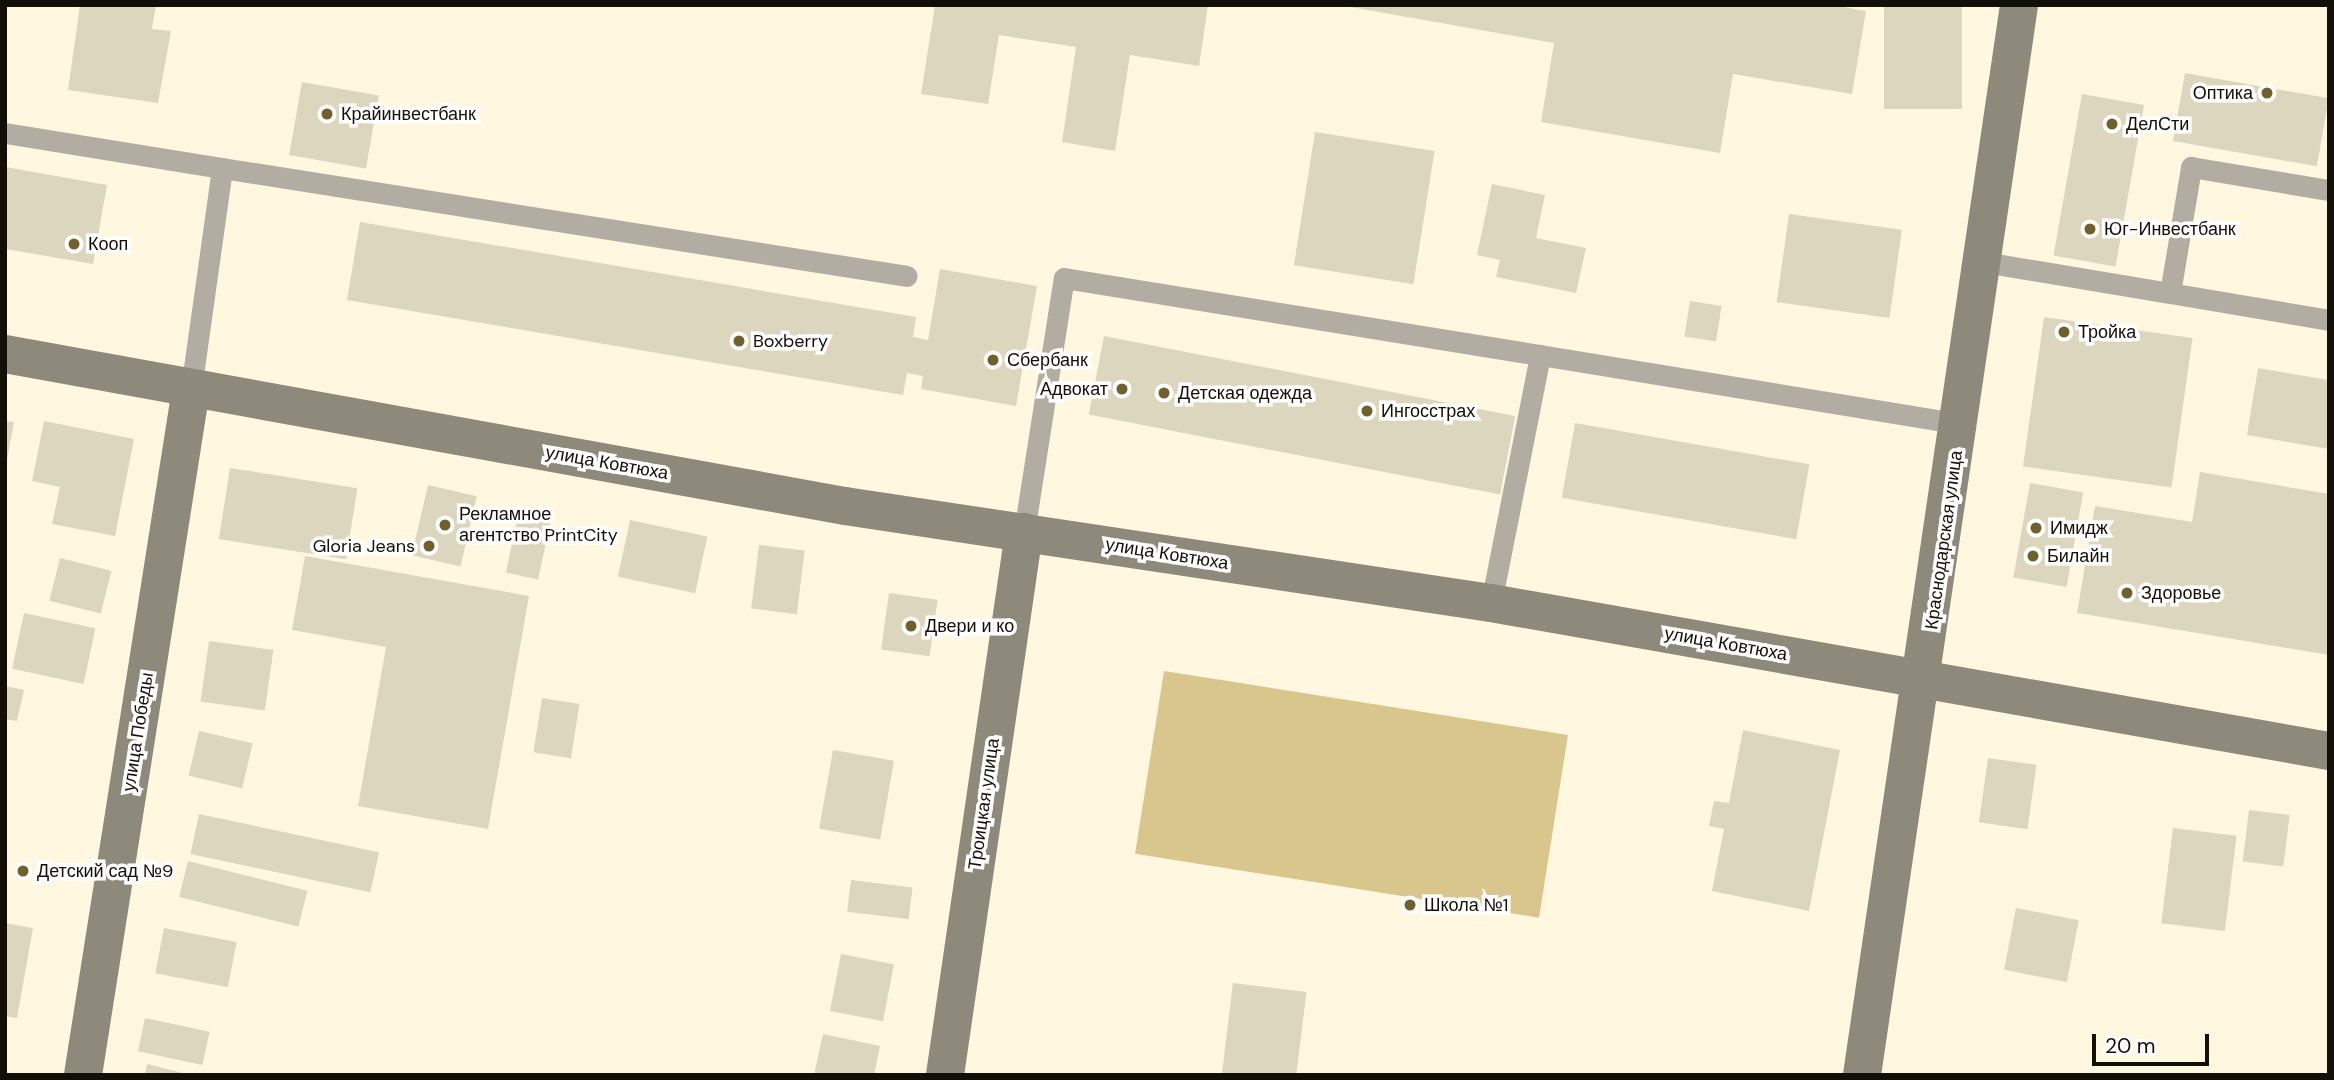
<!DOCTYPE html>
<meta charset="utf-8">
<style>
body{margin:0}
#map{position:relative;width:2334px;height:1080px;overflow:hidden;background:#fff7df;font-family:"DM Sans",sans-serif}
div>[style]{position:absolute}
.green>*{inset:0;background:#d8c68d;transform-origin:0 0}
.building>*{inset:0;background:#ddd6be;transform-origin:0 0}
.lane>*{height:21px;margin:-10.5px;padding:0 10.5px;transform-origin:10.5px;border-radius:10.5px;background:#b1ada3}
.secondary>*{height:38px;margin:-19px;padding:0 19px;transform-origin:19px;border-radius:19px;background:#8e8a7b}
.dots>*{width:19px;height:19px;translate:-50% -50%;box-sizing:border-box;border:4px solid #fff;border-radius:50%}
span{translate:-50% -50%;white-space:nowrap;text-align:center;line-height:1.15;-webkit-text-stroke:7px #fff;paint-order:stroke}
.poi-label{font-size:18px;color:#110f07}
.right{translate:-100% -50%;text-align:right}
.left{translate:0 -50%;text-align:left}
.street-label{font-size:18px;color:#110f07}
.frame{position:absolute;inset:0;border:7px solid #110f07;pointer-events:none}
.scale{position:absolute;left:2092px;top:1034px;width:117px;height:32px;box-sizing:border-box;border:4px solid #110f07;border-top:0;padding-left:9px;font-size:21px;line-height:24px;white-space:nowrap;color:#110f07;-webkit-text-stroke:5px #fff;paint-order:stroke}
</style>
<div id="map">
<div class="green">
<div style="left:1164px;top:671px;width:409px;height:185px;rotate:9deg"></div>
</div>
<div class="building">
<div style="clip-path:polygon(80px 5px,156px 5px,152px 29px,171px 31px,158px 103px,68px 90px)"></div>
<div style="clip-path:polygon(935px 5px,1208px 5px,1199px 66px,1130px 55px,1115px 151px,1062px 142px,1076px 47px,999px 35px,988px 104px,921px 94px)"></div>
<div style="clip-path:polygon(1339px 5px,1832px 5px,1866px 11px,1852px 94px,1733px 74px,1720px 153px,1541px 122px,1554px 43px)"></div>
<div style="left:1884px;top:5px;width:78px;height:104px"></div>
<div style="left:2185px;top:73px;width:146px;height:69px;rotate:10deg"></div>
<div style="left:302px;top:82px;width:78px;height:74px;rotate:10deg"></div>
<div style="left:2082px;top:94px;width:63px;height:164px;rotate:10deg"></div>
<div style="left:1315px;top:132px;width:121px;height:135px;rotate:9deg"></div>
<div style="clip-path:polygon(5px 167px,107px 185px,93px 264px,5px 249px)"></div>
<div style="clip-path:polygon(1492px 184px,1545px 195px,1536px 238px,1586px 248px,1576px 293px,1496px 277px,1500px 260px,1477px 255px)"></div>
<div style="left:1789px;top:214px;width:114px;height:89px;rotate:8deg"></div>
<div style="clip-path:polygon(360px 222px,916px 317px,913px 337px,928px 340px,940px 269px,1037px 286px,1016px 406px,921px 389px,923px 376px,907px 373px,903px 395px,347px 300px)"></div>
<div style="left:1690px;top:301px;width:32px;height:36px;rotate:9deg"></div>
<div style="left:2044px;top:317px;width:150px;height:151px;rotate:8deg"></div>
<div style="left:1104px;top:336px;width:419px;height:80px;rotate:11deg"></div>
<div style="clip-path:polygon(2258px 368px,2329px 380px,2329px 449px,2247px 435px)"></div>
<div style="clip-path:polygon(5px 421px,14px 422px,7px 460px,5px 459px)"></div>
<div style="clip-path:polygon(44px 421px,134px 439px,115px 536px,52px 524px,60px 487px,32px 481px)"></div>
<div style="left:1575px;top:423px;width:238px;height:76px;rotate:10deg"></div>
<div style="left:230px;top:468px;width:129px;height:72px;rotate:9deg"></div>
<div style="clip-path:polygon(2200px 472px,2329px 494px,2329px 655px,2077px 613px,2095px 506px,2192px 522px)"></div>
<div style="left:2030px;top:483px;width:54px;height:96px;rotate:10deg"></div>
<div style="left:428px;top:485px;width:50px;height:72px;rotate:13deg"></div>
<div style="left:520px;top:506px;width:33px;height:68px;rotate:12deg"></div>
<div style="left:630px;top:520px;width:79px;height:58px;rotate:12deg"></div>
<div style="left:759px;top:545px;width:46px;height:64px;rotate:7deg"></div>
<div style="clip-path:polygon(305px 556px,529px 596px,488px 829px,358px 806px,386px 647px,292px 630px)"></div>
<div style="left:60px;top:558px;width:53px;height:44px;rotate:14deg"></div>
<div style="left:889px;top:593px;width:49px;height:57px;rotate:8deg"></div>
<div style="left:24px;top:613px;width:73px;height:57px;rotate:12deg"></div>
<div style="left:209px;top:641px;width:65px;height:61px;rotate:8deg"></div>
<div style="clip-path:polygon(5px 686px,24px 690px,17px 721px,5px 719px)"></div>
<div style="left:542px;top:698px;width:38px;height:55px;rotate:9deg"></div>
<div style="clip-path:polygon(1743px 730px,1840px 750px,1809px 911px,1712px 891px,1724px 829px,1709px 826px,1714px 801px,1729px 803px)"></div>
<div style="left:199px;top:731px;width:55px;height:46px;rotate:13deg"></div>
<div style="left:833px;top:750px;width:62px;height:80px;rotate:10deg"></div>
<div style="left:1988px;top:758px;width:49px;height:65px;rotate:8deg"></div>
<div style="left:2249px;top:810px;width:41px;height:52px;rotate:7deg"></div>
<div style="left:199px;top:814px;width:184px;height:41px;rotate:12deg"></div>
<div style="left:2173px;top:828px;width:64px;height:96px;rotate:7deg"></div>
<div style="left:188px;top:861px;width:123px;height:37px;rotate:14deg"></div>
<div style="left:851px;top:880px;width:62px;height:32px;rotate:7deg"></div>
<div style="left:2016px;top:908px;width:64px;height:63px;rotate:11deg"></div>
<div style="clip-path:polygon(5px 923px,33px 928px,17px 1018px,5px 1016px)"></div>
<div style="left:164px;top:928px;width:74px;height:46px;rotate:11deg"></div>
<div style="left:841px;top:954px;width:54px;height:58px;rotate:11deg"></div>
<div style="left:1233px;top:983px;width:74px;height:93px;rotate:7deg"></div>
<div style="left:145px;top:1018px;width:66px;height:34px;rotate:12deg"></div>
<div style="clip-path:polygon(823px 1034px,880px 1046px,874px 1075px,814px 1075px)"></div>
<div style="clip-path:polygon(147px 1064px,187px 1074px,187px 1075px,145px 1075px)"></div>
</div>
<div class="lane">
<div style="left:5px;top:133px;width:220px;rotate:9.2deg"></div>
<div style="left:1984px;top:262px;width:189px;rotate:9.5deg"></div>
<div style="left:2170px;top:293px;width:128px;rotate:-80.5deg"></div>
<div style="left:2191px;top:167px;width:140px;rotate:9.5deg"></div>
<div style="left:2170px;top:293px;width:161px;rotate:9.6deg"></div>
<div style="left:191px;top:389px;width:223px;rotate:-82deg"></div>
<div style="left:222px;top:168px;width:693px;rotate:8.96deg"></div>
<div style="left:1024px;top:532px;width:257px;rotate:-81.1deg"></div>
<div style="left:1064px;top:278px;width:482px;rotate:9.2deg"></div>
<div style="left:1491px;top:603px;width:253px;rotate:-78.8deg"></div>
<div style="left:1540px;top:355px;width:426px;rotate:9.3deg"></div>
</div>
<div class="secondary">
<div style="left:5px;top:354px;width:854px;rotate:10.26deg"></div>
<div style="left:845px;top:506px;width:653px;rotate:8.54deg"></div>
<div style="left:1491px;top:603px;width:851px;rotate:10.02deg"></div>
<div style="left:83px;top:1075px;width:694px;rotate:-81.05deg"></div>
<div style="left:945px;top:1075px;width:549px;rotate:-81.72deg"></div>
<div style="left:1862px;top:1075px;width:1081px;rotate:-81.65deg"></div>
</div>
<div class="dots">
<div style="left:2267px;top:93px;background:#70602e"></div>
<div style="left:327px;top:114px;background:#70602e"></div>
<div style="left:2112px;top:124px;background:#70602e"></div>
<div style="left:2090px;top:229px;background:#70602e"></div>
<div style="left:74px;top:244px;background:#70602e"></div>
<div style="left:2064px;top:332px;background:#70602e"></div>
<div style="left:739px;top:341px;background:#70602e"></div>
<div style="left:993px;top:360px;background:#70602e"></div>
<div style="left:1122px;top:389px;background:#70602e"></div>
<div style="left:1164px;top:393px;background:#70602e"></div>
<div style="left:1367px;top:411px;background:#70602e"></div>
<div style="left:445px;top:525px;background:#70602e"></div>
<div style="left:2036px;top:528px;background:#70602e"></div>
<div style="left:429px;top:546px;background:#70602e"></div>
<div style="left:2033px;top:556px;background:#70602e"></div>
<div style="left:2127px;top:593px;background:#70602e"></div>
<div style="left:911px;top:626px;background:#70602e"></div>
<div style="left:23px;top:871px;background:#70602e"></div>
<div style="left:1410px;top:905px;background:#70602e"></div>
</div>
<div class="poi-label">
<span class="right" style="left:2253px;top:93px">Оптика</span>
<span class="left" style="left:341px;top:114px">Крайинвестбанк</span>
<span class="left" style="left:2126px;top:124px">ДелСти</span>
<span class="left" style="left:2104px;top:229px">Юг-Инвестбанк</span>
<span class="left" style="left:88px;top:244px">Кооп</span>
<span class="left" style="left:2078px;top:332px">Тройка</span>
<span class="left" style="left:753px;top:341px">Boxberry</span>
<span class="left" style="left:1007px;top:360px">Сбербанк</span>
<span class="right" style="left:1108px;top:389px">Адвокат</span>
<span class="left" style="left:1178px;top:393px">Детская одежда</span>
<span class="left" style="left:1381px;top:411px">Ингосстрах</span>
<span class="left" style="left:459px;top:525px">Рекламное<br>агентство PrintCity</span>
<span class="left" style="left:2050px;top:528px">Имидж</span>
<span class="right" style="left:415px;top:546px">Gloria Jeans</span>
<span class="left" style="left:2047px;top:556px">Билайн</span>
<span class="left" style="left:2141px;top:593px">Здоровье</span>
<span class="left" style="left:925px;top:626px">Двери и ко</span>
<span class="left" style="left:37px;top:871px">Детский сад №9</span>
<span class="left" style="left:1424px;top:905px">Школа №1</span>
</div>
<div class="street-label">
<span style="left:607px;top:463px;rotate:10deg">улица Ковтюха</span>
<span style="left:1944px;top:540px;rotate:-82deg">Краснодарская улица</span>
<span style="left:1167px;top:554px;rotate:9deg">улица Ковтюха</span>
<span style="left:1726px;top:644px;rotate:10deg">улица Ковтюха</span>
<span style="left:138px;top:732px;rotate:-81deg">улица Победы</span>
<span style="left:984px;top:804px;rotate:-82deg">Троицкая улица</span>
</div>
<div class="frame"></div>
<div class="scale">20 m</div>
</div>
